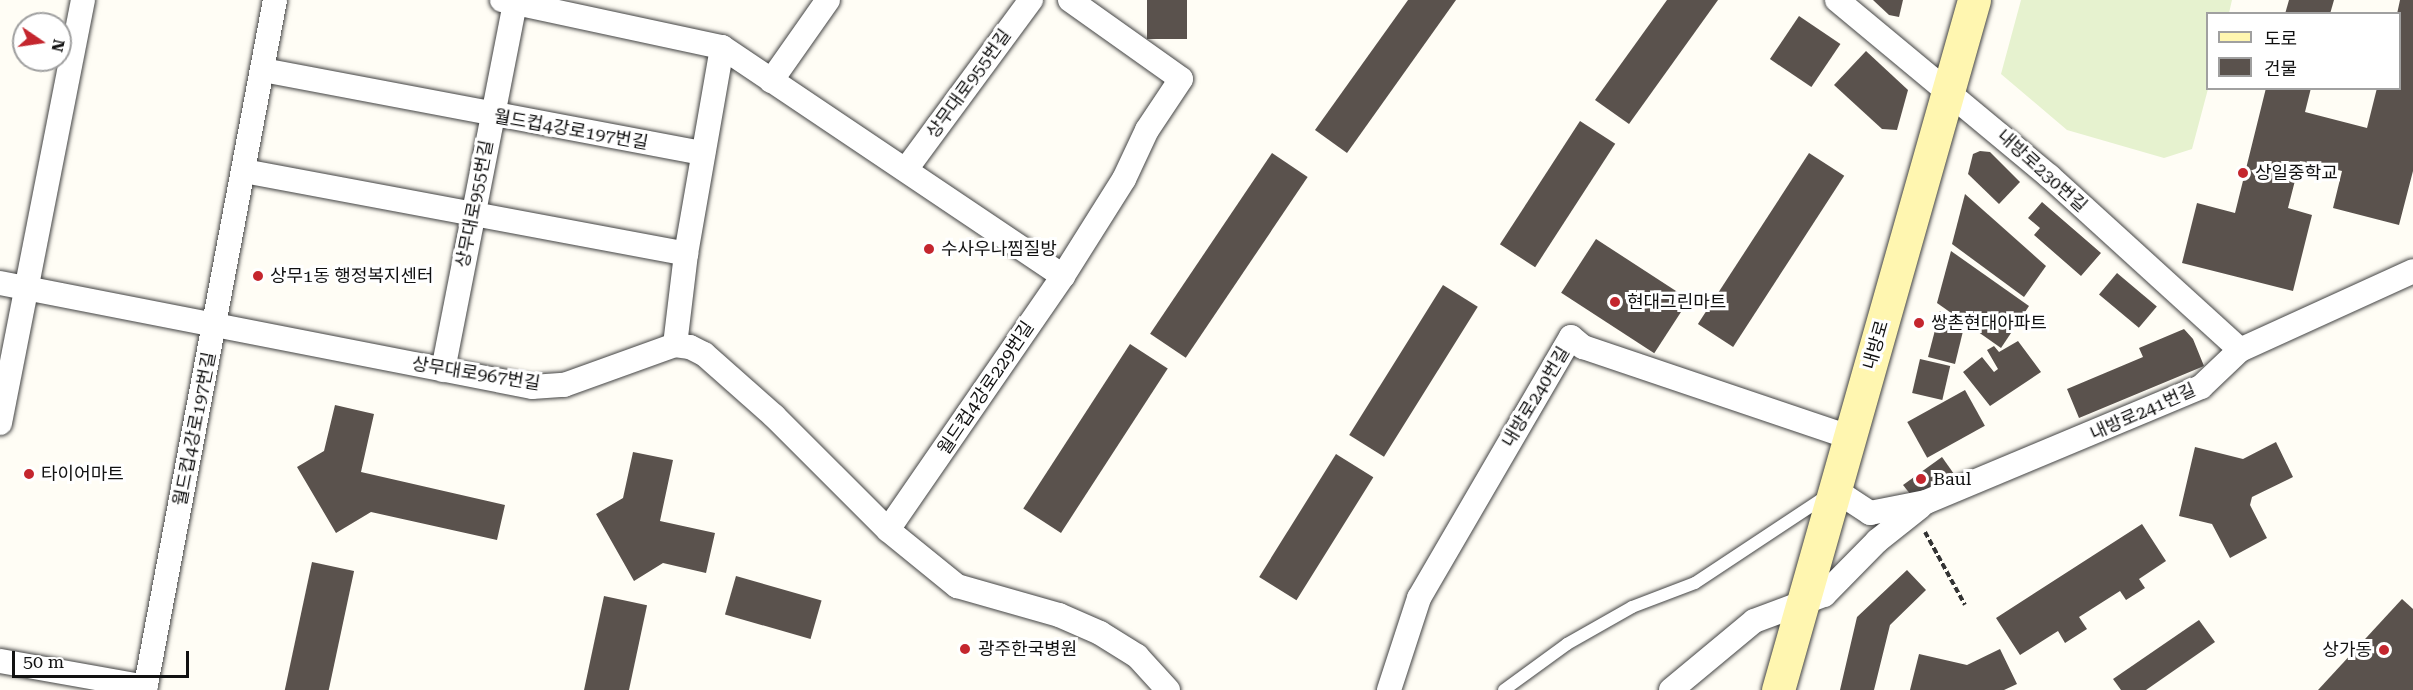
<!DOCTYPE html>
<meta charset="utf-8">
<style>
body{margin:0}
#map{position:relative;width:2413px;height:690px;overflow:hidden;background:#fffdf5;font-family:"Roboto Serif","Noto Sans KR",serif}
div>[style]{position:absolute}
.pitch>*{inset:0;background:#e6f2cf}
.building>*{inset:0;background:#5a524d;transform-origin:0 0}
.path>*{height:4px;margin-top:-2px;transform-origin:0;background:repeating-linear-gradient(90deg,#333 0 6px,transparent 0 9px)}
.roads{filter:drop-shadow(0 0 2px #444) drop-shadow(0 0 2px #444)}
.lane>*{height:12px;margin:-6px;padding:0 6px;transform-origin:6px;border-radius:6px;background:#fff}
.street>*{height:24px;margin:-12px;padding:0 12px;transform-origin:12px;border-radius:12px;background:#fff}
.secondary>*{height:33px;margin:-16.5px;padding:0 16.5px;transform-origin:16.5px;border-radius:16.5px;background:#fff6b0}
.dots>*{width:16px;height:16px;translate:-50% -50%;box-sizing:border-box;border:3px solid #fff;border-radius:50%}
span{translate:-50% -50%;white-space:nowrap;text-align:center;line-height:1.15;-webkit-text-stroke:6px #fff;paint-order:stroke}
.street-label{font-size:18px;color:#111}
.poi-label{font-size:18px;color:#111}
.left{translate:0 -50%;text-align:left}
.right{translate:-100% -50%;text-align:right}
.legend{position:absolute;left:2206px;top:12px;width:195px;height:78px;box-sizing:border-box;background:#fff;border:2px solid #a0a0a0;margin:0;padding:8px 10px;list-style:none;font-size:18px;color:#111}
.legend li{display:flex;align-items:center;gap:12px;height:30px}
.legend b{width:30px;border:2px solid #a0a0a0}
.north{position:absolute;left:12px;top:12px;width:60px;height:60px;box-sizing:border-box;background:#fff;border:2px solid #a0a0a0;border-radius:50%;rotate:103deg;font-size:16px;font-weight:700;line-height:24px;text-align:center;color:#111}
.north::after{content:'';display:block;margin:auto;width:21px;height:27px;background:#c4262e;clip-path:polygon(50% 0,100% 100%,50% 72%,0 100%)}
.scale{position:absolute;left:12px;top:651px;width:177px;height:27px;box-sizing:border-box;border:3px solid #111;border-top:0;padding-left:8px;font-size:18px;line-height:21px;white-space:nowrap;color:#111;-webkit-text-stroke:4px #fff;paint-order:stroke}
</style>
<div id="map">
<div class="pitch">
<div style="clip-path:polygon(2021px 0,2232px 0,2229px 13px,2208px 14px,2208px 89px,2192px 149px,2164px 158px,2067px 130px,2001px 74px)"></div>
</div>
<div class="building">
<div style="left:1147px;top:0;width:40px;height:39px"></div>
<div style="clip-path:polygon(1408px 0,1456px 0,1347px 153px,1315px 130px)"></div>
<div style="clip-path:polygon(1667px 0,1718px 0,1629px 124px,1595px 100px)"></div>
<div style="clip-path:polygon(1873px 0,1903px 0,1899px 17px,1889px 15px)"></div>
<div style="clip-path:polygon(2289px 0,2334px 0,2330px 14px,2285px 14px)"></div>
<div style="clip-path:polygon(2400px 0,2413px 0,2413px 171px,2399px 225px,2333px 208px,2342px 171px,2300px 161px,2288px 208px,2312px 215px,2293px 291px,2182px 263px,2197px 203px,2235px 213px,2266px 88px,2311px 88px,2305px 112px,2367px 128px,2377px 88px,2400px 88px,2397px 14px)"></div>
<div style="left:1799px;top:16px;width:50px;height:52px;rotate:34deg"></div>
<div style="clip-path:polygon(1866px 51px,1908px 90px,1897px 130px,1882px 129px,1834px 85px)"></div>
<div style="left:1580px;top:121px;width:42px;height:147px;rotate:33deg"></div>
<div style="clip-path:polygon(1980px 151px,1990px 152px,2020px 182px,1999px 204px,1968px 174px,1973px 154px)"></div>
<div style="left:1272px;top:153px;width:43px;height:218px;rotate:34deg"></div>
<div style="left:1809px;top:153px;width:42px;height:204px;rotate:33deg"></div>
<div style="clip-path:polygon(1965px 194px,2046px 266px,2024px 297px,1952px 244px)"></div>
<div style="clip-path:polygon(2042px 202px,2101px 253px,2081px 276px,2034px 235px,2040px 228px,2028px 218px)"></div>
<div style="left:1596px;top:239px;width:111px;height:64px;rotate:33deg"></div>
<div style="clip-path:polygon(1951px 251px,2029px 306px,2001px 348px,1937px 303px)"></div>
<div style="left:2117px;top:273px;width:52px;height:28px;rotate:40deg"></div>
<div style="left:1443px;top:285px;width:41px;height:177px;rotate:32deg"></div>
<div style="clip-path:polygon(1940px 311px,1964px 327px,1955px 364px,1928px 357px)"></div>
<div style="clip-path:polygon(2184px 329px,2193px 339px,2204px 366px,2079px 418px,2067px 389px,2143px 357px,2139px 348px)"></div>
<div style="clip-path:polygon(2018px 341px,2041px 372px,1990px 406px,1963px 372px,1982px 357px,1994px 372px,1998px 369px,1987px 350px,1994px 346px,1999px 352px)"></div>
<div style="left:1130px;top:344px;width:45px;height:196px;rotate:33deg"></div>
<div style="left:1920px;top:359px;width:31px;height:35px;rotate:13deg"></div>
<div style="left:1965px;top:390px;width:41px;height:66px;rotate:61deg"></div>
<div style="clip-path:polygon(335px 405px,374px 414px,361px 472px,505px 505px,497px 540px,371px 512px,336px 533px,297px 467px,324px 451px)"></div>
<div style="clip-path:polygon(2276px 442px,2293px 477px,2252px 497px,2250px 505px,2267px 538px,2230px 558px,2212px 524px,2179px 516px,2195px 447px,2243px 459px)"></div>
<div style="clip-path:polygon(633px 452px,673px 460px,660px 521px,715px 533px,706px 573px,663px 563px,634px 581px,596px 514px,623px 498px)"></div>
<div style="left:1336px;top:454px;width:44px;height:145px;rotate:32deg"></div>
<div style="clip-path:polygon(1942px 457px,1954px 474px,1926px 495px,1911px 495px,1903px 485px)"></div>
<div style="clip-path:polygon(2142px 524px,2166px 561px,2139px 579px,2145px 588px,2126px 600px,2120px 591px,2079px 617px,2087px 629px,2065px 643px,2058px 631px,2020px 655px,1996px 618px)"></div>
<div style="left:312px;top:562px;width:43px;height:131px;rotate:12deg"></div>
<div style="clip-path:polygon(1907px 570px,1926px 590px,1890px 625px,1874px 690px,1840px 690px,1857px 617px)"></div>
<div style="left:736px;top:576px;width:89px;height:40px;rotate:16deg"></div>
<div style="left:604px;top:596px;width:44px;height:96px;rotate:12deg"></div>
<div style="clip-path:polygon(2402px 599px,2413px 609px,2413px 690px,2318px 690px)"></div>
<div style="clip-path:polygon(2199px 620px,2215px 642px,2146px 690px,2121px 690px,2113px 679px)"></div>
<div style="clip-path:polygon(2000px 649px,2017px 684px,2004px 690px,1910px 690px,1919px 654px,1967px 665px)"></div>
</div>
<div class="path">
<div style="left:1925px;top:532px;width:83px;rotate:61.3deg"></div>
</div>
<div class="roads">
<div class="lane">
<div style="left:1504px;top:690px;width:78px;rotate:-36.1deg"></div>
<div style="left:1567px;top:644px;width:75px;rotate:-29.6deg"></div>
<div style="left:1632px;top:607px;width:67px;rotate:-20.9deg"></div>
<div style="left:1695px;top:583px;width:159px;rotate:-33.5deg"></div>
</div>
<div class="street">
<div style="left:502px;top:0;width:225px;rotate:12.1deg"></div>
<div style="left:722px;top:47px;width:411px;rotate:33.9deg"></div>
<div style="left:1070px;top:0;width:136px;rotate:35.4deg"></div>
<div style="left:1181px;top:79px;width:61px;rotate:123.7deg"></div>
<div style="left:1147px;top:130px;width:54px;rotate:115.1deg"></div>
<div style="left:1124px;top:179px;width:115px;rotate:122.2deg"></div>
<div style="left:1063px;top:276px;width:308px;rotate:124.6deg"></div>
<div style="left:888px;top:530px;width:89px;rotate:39.1deg"></div>
<div style="left:957px;top:586px;width:106px;rotate:15.9deg"></div>
<div style="left:1059px;top:615px;width:45px;rotate:23.7deg"></div>
<div style="left:1100px;top:633px;width:44px;rotate:31.9deg"></div>
<div style="left:1137px;top:656px;width:46px;rotate:47.6deg"></div>
<div style="left:1837px;top:0;width:276px;rotate:39.7deg"></div>
<div style="left:2049px;top:176px;width:258px;rotate:42.3deg"></div>
<div style="left:263px;top:70px;width:448px;rotate:10.7deg"></div>
<div style="left:771px;top:81px;width:99px;rotate:-54.9deg"></div>
<div style="left:907px;top:168px;width:209px;rotate:-53.6deg"></div>
<div style="left:244px;top:171px;width:450px;rotate:10.6deg"></div>
<div style="left:0;top:283px;width:542px;rotate:11.06deg"></div>
<div style="left:532px;top:387px;width:32px;rotate:-4deg"></div>
<div style="left:564px;top:385px;width:118px;rotate:-19.8deg"></div>
<div style="left:675px;top:345px;width:15px;rotate:8deg"></div>
<div style="left:690px;top:347px;width:16px;rotate:27deg"></div>
<div style="left:704px;top:354px;width:94px;rotate:41.5deg"></div>
<div style="left:774px;top:416px;width:161px;rotate:45deg"></div>
<div style="left:675px;top:345px;width:92px;rotate:-83.1deg"></div>
<div style="left:686px;top:254px;width:210px;rotate:-80.1deg"></div>
<div style="left:443px;top:370px;width:374px;rotate:-78.9deg"></div>
<div style="left:0;top:423px;width:431px;rotate:-78.9deg"></div>
<div style="left:1835px;top:490px;width:42px;rotate:33.3deg"></div>
<div style="left:1870px;top:513px;width:57px;rotate:-11.1deg"></div>
<div style="left:1926px;top:502px;width:298px;rotate:-22.7deg"></div>
<div style="left:2201px;top:387px;width:54px;rotate:-43.5deg"></div>
<div style="left:2240px;top:350px;width:190px;rotate:-24.5deg"></div>
<div style="left:0;top:661px;width:148px;rotate:10.1deg"></div>
<div style="left:145px;top:690px;width:702px;rotate:-79.33deg"></div>
<div style="left:1389px;top:690px;width:97px;rotate:-71.9deg"></div>
<div style="left:1419px;top:598px;width:302px;rotate:-59.8deg"></div>
<div style="left:1571px;top:337px;width:16px;rotate:40deg"></div>
<div style="left:1583px;top:347px;width:281px;rotate:18.7deg"></div>
<div style="left:1671px;top:690px;width:108px;rotate:-39.7deg"></div>
<div style="left:1754px;top:621px;width:75px;rotate:-20.4deg"></div>
<div style="left:1824px;top:595px;width:76px;rotate:-45.5deg"></div>
<div style="left:1877px;top:541px;width:55px;rotate:-38.3deg"></div>
</div>
<div class="secondary">
<div style="left:1778px;top:690px;width:717px;rotate:-74.14deg"></div>
</div>
</div>
<div class="dots">
<div style="left:2243px;top:173px;background:#c4262e"></div>
<div style="left:929px;top:249px;background:#c4262e"></div>
<div style="left:258px;top:276px;background:#c4262e"></div>
<div style="left:1615px;top:302px;background:#c4262e"></div>
<div style="left:1919px;top:323px;background:#c4262e"></div>
<div style="left:29px;top:474px;background:#c4262e"></div>
<div style="left:1921px;top:479px;background:#c4262e"></div>
<div style="left:965px;top:649px;background:#c4262e"></div>
<div style="left:2384px;top:650px;background:#c4262e"></div>
</div>
<div class="street-label">
<span style="left:969px;top:84px;rotate:-54deg">상무대로955번길</span>
<span style="left:571px;top:130px;rotate:10deg">월드컵4강로197번길</span>
<span style="left:2042px;top:171px;rotate:42deg">내방로230번길</span>
<span style="left:475px;top:204px;rotate:-79deg">상무대로955번길</span>
<span style="left:1876px;top:345px;rotate:-74deg">내방로</span>
<span style="left:476px;top:374px;rotate:9deg">상무대로967번길</span>
<span style="left:986px;top:388px;rotate:-56deg">월드컵4강로229번길</span>
<span style="left:1536px;top:397px;rotate:-59deg">내방로240번길</span>
<span style="left:2143px;top:412px;rotate:-24deg">내방로241번길</span>
<span style="left:195px;top:429px;rotate:-79deg">월드컵4강로197번길</span>
</div>
<div class="poi-label">
<span class="left" style="left:2255px;top:173px">상일중학교</span>
<span class="left" style="left:941px;top:249px">수사우나찜질방</span>
<span class="left" style="left:270px;top:276px">상무1동 행정복지센터</span>
<span class="left" style="left:1627px;top:302px">현대그린마트</span>
<span class="left" style="left:1931px;top:323px">쌍촌현대아파트</span>
<span class="left" style="left:41px;top:474px">타이어마트</span>
<span class="left" style="left:1933px;top:479px">Baul</span>
<span class="left" style="left:978px;top:649px">광주한국병원</span>
<span class="right" style="left:2372px;top:650px">상가동</span>
</div>
<ul class="legend">
<li><b style="height:8px;background:#fff6b0"></b>도로</li>
<li><b style="height:16px;background:#5a524d"></b>건물</li>
</ul>
<div class="north">N</div>
<div class="scale">50 m</div>
</div>
